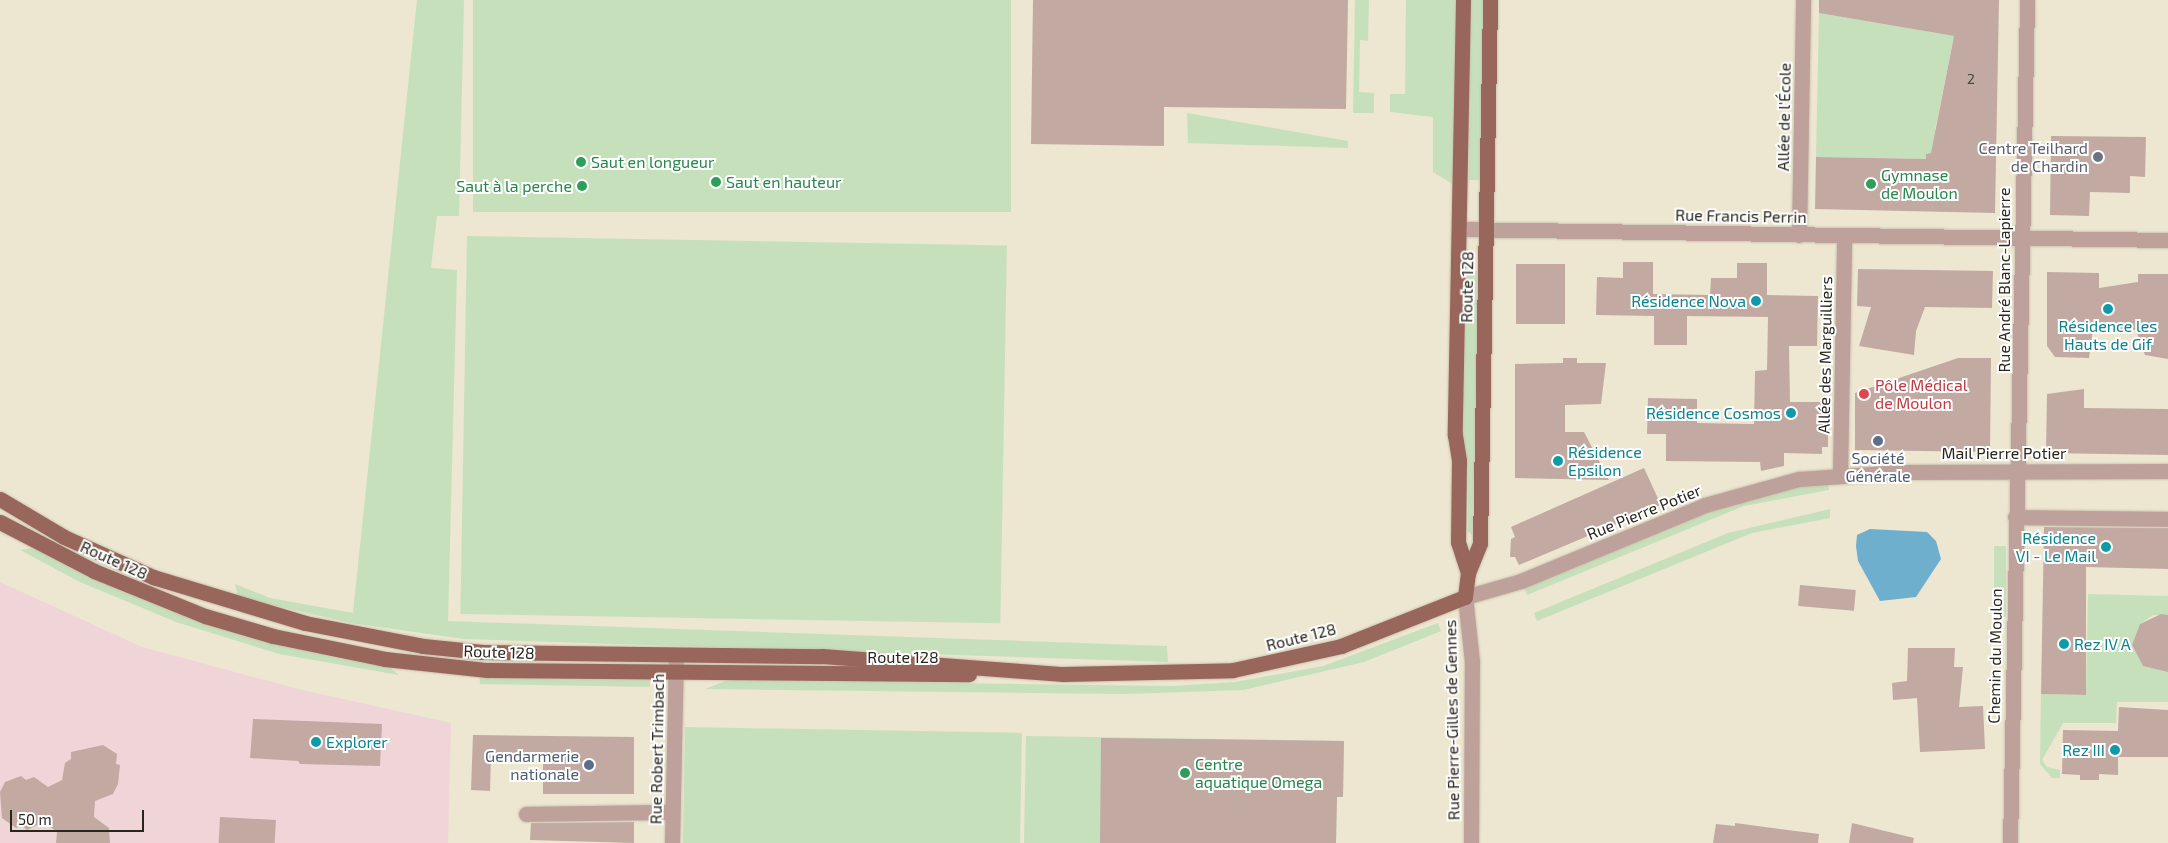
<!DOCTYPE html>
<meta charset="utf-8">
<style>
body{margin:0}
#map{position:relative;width:2168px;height:843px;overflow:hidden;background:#ede6d0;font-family:"Exo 2",sans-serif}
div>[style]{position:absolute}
.commercial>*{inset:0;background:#efd5d8}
.green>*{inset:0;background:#c6e0bb;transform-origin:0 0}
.water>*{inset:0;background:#6fafce}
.building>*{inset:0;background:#c2aaa3;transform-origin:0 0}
.roads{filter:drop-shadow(0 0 1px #cac3b0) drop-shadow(0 0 1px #cac3b0)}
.minor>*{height:15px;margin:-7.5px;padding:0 7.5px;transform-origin:7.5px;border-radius:7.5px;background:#bea19a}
.major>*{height:15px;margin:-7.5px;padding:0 7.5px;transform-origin:7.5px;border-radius:7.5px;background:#98665b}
.dots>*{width:14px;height:14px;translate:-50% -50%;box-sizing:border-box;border:2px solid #fff;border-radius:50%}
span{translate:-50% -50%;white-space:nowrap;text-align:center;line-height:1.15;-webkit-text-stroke:4px #fff;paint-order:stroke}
.number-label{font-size:14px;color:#4f473f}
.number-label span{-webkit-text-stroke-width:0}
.street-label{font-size:16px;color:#29261e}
.worship-label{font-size:16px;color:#5b616d}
.right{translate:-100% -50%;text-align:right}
.leisure-label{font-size:16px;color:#27864d}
.left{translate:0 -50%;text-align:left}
.culture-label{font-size:16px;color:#0d838f}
.health-label{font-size:16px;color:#be3a42}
.service-label{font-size:16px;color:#4e5e75}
.scale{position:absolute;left:10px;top:810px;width:134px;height:22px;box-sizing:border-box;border:2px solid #29261e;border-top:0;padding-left:6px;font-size:15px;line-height:18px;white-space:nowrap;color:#29261e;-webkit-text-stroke:4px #fff;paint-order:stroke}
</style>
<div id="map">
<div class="commercial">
<div style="clip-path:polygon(0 582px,142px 647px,302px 690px,451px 723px,448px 843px,0 843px)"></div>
</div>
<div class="green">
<div style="clip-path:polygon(417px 0,464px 0,459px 216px,437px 216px,431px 268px,457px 270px,448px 621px,1167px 646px,1168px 662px,464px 639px,351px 623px,238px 597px,235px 584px,270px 598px,353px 613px)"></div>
<div style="left:473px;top:0;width:538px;height:212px"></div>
<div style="clip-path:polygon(1355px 0,1369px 0,1368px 41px,1360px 40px,1359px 92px,1374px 93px,1374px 113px,1353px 113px)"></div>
<div style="clip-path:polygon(1406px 0,1458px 0,1454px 185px,1433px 172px,1433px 117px,1390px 112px,1390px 94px,1405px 94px)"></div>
<div style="left:1469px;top:0;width:15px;height:180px"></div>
<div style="clip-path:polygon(1819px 13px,1954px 36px,1935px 130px,1958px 133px,1957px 150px,1926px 154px,1926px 159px,1816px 157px)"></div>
<div style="clip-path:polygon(1187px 113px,1348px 141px,1348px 148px,1188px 143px)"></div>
<div style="left:467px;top:236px;width:540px;height:378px;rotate:1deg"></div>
<div style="clip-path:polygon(1464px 271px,1479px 271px,1472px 535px,1468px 532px,1468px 468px,1461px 438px)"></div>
<div style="clip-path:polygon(1828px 481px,1829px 490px,1744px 506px,1527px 595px,1524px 587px,1715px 508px,1767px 492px)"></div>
<div style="clip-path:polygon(1830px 509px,1830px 518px,1752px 533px,1537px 621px,1534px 613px,1728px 533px)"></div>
<div style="left:1994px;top:546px;width:12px;height:71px"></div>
<div style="clip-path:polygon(32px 548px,287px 646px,388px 666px,399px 675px,279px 654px,176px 622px,80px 582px,20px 550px)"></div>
<div style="clip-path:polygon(2088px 594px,2168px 596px,2168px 615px,2153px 615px,2140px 624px,2132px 645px,2143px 666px,2168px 671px,2168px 702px,2117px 702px,2116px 723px,2063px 723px,2042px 760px,2047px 767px,2060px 770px,2060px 778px,2052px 778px,2040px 764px,2041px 694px,2086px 695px)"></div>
<div style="clip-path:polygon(1438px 623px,1441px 631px,1364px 662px,1243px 690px,1125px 694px,705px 689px,728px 680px,1173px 686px,1235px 682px,1323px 666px)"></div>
<div style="left:480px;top:675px;width:170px;height:9px;rotate:1deg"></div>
<div style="left:685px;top:727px;width:337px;height:116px;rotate:1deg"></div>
<div style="clip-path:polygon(1026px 736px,1344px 741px,1343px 797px,1337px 797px,1336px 843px,1024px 843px)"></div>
</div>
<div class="water">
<div style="clip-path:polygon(1870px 529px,1927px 532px,1936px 541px,1941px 559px,1916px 597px,1880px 601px,1858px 561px,1856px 546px,1857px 535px)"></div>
</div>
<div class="building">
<div style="clip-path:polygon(1033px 0,1348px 0,1346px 109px,1164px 107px,1164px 146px,1031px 144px)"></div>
<div style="clip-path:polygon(1819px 0,1999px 0,1995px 213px,1815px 209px,1816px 157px,1926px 159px,1926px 154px,1931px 153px,1954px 36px,1819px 13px)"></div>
<div style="clip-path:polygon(2051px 136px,2146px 137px,2145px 177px,2130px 176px,2130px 193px,2090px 192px,2089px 216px,2050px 215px)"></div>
<div style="clip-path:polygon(1623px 262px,1653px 262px,1653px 294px,1710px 295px,1711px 278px,1737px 278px,1737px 263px,1767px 263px,1767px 295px,1818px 296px,1817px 346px,1789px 346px,1790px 402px,1828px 402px,1828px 447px,1822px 447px,1822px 454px,1784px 453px,1784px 466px,1761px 471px,1760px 462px,1666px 461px,1666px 434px,1647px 434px,1648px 398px,1697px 399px,1697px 423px,1754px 424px,1755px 371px,1767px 370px,1768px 317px,1687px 316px,1687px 345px,1654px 345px,1654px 316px,1596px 315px,1597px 277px,1623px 278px)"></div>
<div style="left:1516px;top:264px;width:49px;height:60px"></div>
<div style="clip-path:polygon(1858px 269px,1993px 271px,1992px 308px,1925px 307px,1916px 331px,1914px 355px,1859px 346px,1871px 307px,1857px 306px)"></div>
<div style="clip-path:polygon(2047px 272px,2099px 273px,2099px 288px,2138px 282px,2138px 274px,2168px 274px,2168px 359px,2145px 355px,2136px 330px,2093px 329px,2089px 358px,2055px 357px,2047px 346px)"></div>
<div style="clip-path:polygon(1563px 358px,1577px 358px,1577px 363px,1606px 363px,1601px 404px,1565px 405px,1565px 432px,1584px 432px,1609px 480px,1515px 478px,1515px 364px,1563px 363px)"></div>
<div style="clip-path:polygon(1958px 358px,1991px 358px,1990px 452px,1855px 450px,1855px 393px)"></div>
<div style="clip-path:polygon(2084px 389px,2084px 408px,2168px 409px,2168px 455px,2046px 453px,2047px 394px)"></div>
<div style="clip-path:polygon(1644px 468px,1661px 505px,1519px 565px,1515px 557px,1510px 557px,1511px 539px,1515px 537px,1511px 527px)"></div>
<div style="clip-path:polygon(2044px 527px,2168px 528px,2168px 569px,2086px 567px,2086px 695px,2041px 694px)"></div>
<div style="left:1800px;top:585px;width:56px;height:21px;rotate:5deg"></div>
<div style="clip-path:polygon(2161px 614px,2168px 615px,2168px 672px,2143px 666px,2132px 645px,2140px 624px)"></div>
<div style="clip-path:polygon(1908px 648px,1955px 648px,1954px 667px,1963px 667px,1959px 707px,1983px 706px,1985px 749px,1920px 752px,1917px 698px,1893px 700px,1892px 683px,1907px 681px)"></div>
<div style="clip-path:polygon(2119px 707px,2168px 710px,2168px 757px,2118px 757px,2118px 775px,2099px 774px,2099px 780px,2080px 780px,2080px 775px,2062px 774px,2063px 730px,2118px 731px)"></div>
<div style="clip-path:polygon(253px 719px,382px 724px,380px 766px,300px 764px,298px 761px,250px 758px)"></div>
<div style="clip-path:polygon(473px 735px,634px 737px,634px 794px,543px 794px,543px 754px,491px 753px,490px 791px,471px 790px)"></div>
<div style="clip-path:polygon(1101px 738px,1344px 741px,1343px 797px,1337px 797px,1336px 843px,1100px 843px)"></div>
<div style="clip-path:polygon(103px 745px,117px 754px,116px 764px,120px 765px,118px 784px,113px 794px,95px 801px,94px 817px,109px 828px,110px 843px,56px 843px,57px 832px,44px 822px,27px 830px,21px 825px,16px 828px,2px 818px,0 792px,5px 782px,21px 776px,26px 780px,34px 777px,48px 787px,62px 780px,65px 763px,71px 759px,71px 752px)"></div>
<div style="left:220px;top:817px;width:56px;height:26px;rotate:3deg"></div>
<div style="clip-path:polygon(634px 822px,634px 843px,530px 840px,531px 823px)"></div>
<div style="clip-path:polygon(1735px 823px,1819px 834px,1818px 843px,1713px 843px,1716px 824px,1735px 826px)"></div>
<div style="clip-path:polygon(1852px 823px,1914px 838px,1913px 843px,1849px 843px)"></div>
</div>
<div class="roads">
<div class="minor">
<div style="left:1460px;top:229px;width:708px;rotate:0.89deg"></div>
<div style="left:1799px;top:235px;width:235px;rotate:-89deg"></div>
<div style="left:1840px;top:475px;width:239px;rotate:-89deg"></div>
<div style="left:2015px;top:517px;width:153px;rotate:0.7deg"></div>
<div style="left:526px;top:814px;width:146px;rotate:-0.8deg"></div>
<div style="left:672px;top:843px;width:187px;rotate:-88.8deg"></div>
<div style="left:1471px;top:843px;width:181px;rotate:-89.7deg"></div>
<div style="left:1472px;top:662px;width:65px;rotate:-96.1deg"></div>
<div style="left:1465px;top:597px;width:58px;rotate:-15.9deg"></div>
<div style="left:1521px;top:581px;width:199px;rotate:-22.4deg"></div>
<div style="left:1705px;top:505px;width:98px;rotate:-15.5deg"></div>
<div style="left:1799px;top:479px;width:101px;rotate:-4deg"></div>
<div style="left:1900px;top:472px;width:268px;rotate:-0.2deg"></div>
<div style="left:2010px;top:843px;width:843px;rotate:-88.84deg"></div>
</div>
<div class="major">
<div style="left:1463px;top:0;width:435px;rotate:91.1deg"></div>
<div style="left:1455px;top:435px;width:26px;rotate:81deg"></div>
<div style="left:1459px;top:461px;width:81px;rotate:90.7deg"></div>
<div style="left:1458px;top:542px;width:33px;rotate:72deg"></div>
<div style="left:0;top:499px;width:74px;rotate:30.7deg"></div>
<div style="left:64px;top:537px;width:98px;rotate:24.2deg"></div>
<div style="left:153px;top:577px;width:159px;rotate:16.8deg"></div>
<div style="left:305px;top:623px;width:120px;rotate:11deg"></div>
<div style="left:423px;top:646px;width:60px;rotate:5.7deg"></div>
<div style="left:483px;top:652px;width:339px;rotate:0.7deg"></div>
<div style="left:822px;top:656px;width:242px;rotate:4.3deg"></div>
<div style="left:1063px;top:674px;width:170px;rotate:-1.3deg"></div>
<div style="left:1233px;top:670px;width:111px;rotate:-12.5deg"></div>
<div style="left:1341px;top:646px;width:133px;rotate:-21.6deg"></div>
<div style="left:1465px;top:597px;width:24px;rotate:-83deg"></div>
<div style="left:1468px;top:573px;width:32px;rotate:-68deg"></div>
<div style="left:1480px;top:543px;width:543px;rotate:-88.94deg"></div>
<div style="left:0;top:522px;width:106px;rotate:27.5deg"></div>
<div style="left:94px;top:571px;width:120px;rotate:22.1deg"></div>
<div style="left:205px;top:616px;width:71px;rotate:16.4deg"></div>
<div style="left:273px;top:636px;width:114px;rotate:11.6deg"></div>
<div style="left:385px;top:659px;width:103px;rotate:6.2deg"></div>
<div style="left:487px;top:670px;width:482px;rotate:0.5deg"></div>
</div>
</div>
<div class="dots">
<div style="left:2098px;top:157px;background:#6b7280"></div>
<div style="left:581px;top:162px;background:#2e9e5b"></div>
<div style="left:716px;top:182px;background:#2e9e5b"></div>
<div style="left:1871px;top:184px;background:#2e9e5b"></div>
<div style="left:582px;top:186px;background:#2e9e5b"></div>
<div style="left:1756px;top:301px;background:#0f9aa8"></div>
<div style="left:2108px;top:309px;background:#0f9aa8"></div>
<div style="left:1864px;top:394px;background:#e0444e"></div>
<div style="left:1791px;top:413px;background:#0f9aa8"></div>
<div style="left:1878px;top:441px;background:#5c6f8a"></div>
<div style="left:1558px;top:461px;background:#0f9aa8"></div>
<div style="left:2106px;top:547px;background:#0f9aa8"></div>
<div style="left:2064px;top:644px;background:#0f9aa8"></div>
<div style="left:316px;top:742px;background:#0f9aa8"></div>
<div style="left:2115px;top:750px;background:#0f9aa8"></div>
<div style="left:589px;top:765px;background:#5c6f8a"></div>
<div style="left:1185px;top:773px;background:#2e9e5b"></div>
</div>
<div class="number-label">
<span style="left:1971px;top:79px">2</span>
</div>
<div class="street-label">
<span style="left:1784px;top:117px;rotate:-89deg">Allée de l'École</span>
<span style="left:1741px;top:216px;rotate:1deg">Rue Francis Perrin</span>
<span style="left:2004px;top:280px;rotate:-90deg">Rue André Blanc-Lapierre</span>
<span style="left:1467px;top:287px;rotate:-89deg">Route 128</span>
<span style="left:1825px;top:355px;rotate:-89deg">Allée des Marguilliers</span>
<span style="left:2004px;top:453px">Mail Pierre Potier</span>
<span style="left:1644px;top:512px;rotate:-22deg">Rue Pierre Potier</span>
<span style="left:114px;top:560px;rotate:24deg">Route 128</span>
<span style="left:1301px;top:637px;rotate:-14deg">Route 128</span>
<span style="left:499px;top:652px;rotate:2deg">Route 128</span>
<span style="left:1995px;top:656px;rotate:-89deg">Chemin du Moulon</span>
<span style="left:903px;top:657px">Route 128</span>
<span style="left:1452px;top:720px;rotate:-91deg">Rue Pierre-Gilles de Gennes</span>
<span style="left:657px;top:749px;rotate:-89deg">Rue Robert Trimbach</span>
</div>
<div class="worship-label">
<span class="right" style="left:2088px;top:157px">Centre Teilhard<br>de Chardin</span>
</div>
<div class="leisure-label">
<span class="left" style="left:591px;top:162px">Saut en longueur</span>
<span class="left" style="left:1881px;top:184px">Gymnase<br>de Moulon</span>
<span class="left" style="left:726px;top:182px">Saut en hauteur</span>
<span class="right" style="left:572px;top:186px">Saut à la perche</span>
<span class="left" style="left:1195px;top:773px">Centre<br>aquatique Omega</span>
</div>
<div class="culture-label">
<span class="right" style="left:1746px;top:301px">Résidence Nova</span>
<span style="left:2108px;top:335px">Résidence les<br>Hauts de Gif</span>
<span class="right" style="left:1781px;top:413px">Résidence Cosmos</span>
<span class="left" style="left:1568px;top:461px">Résidence<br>Epsilon</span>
<span class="right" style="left:2096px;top:547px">Résidence<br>VI - Le Mail</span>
<span class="left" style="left:2074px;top:644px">Rez IV A</span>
<span class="left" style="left:326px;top:742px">Explorer</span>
<span class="right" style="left:2105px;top:750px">Rez III</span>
</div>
<div class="health-label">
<span class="left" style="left:1875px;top:394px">Pôle Médical<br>de Moulon</span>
</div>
<div class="service-label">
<span style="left:1878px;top:467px">Société<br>Générale</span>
<span class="right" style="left:579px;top:765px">Gendarmerie<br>nationale</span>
</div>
<div class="scale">50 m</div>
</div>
